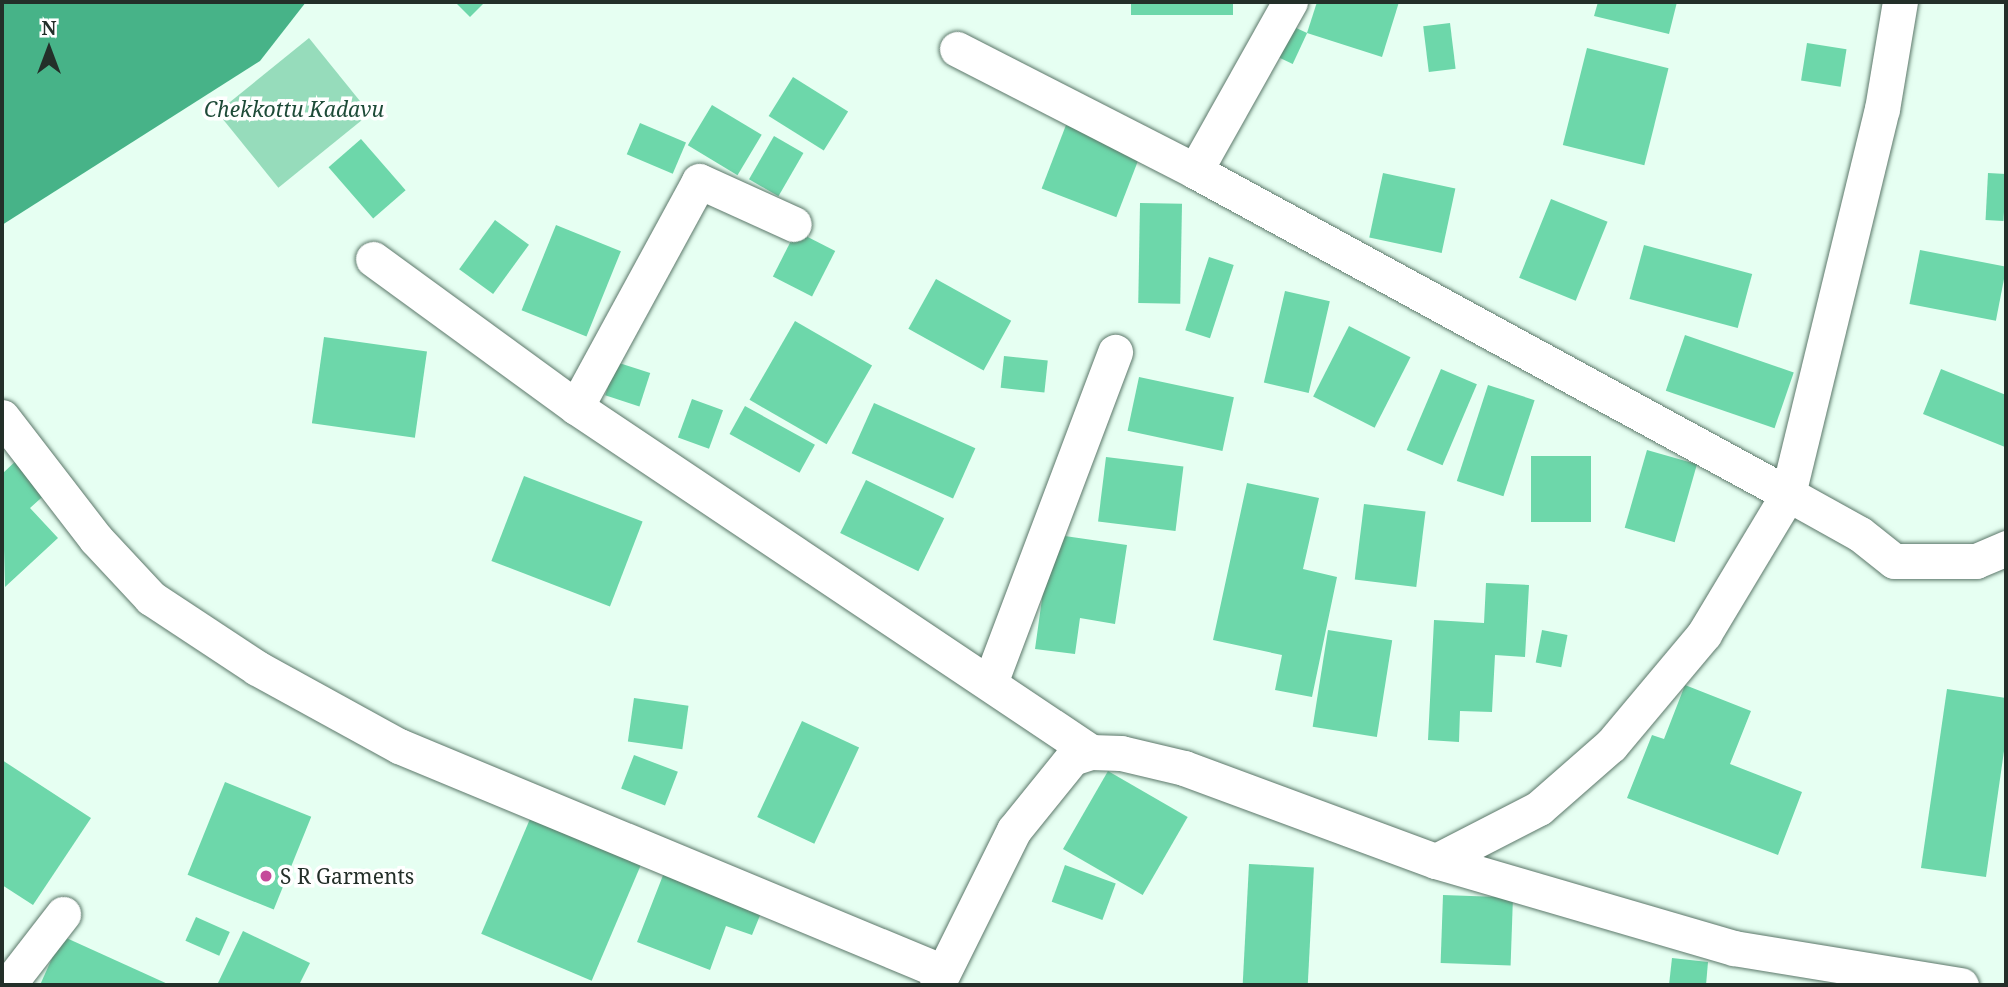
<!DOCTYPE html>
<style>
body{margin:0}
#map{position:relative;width:2008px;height:987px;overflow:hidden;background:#e6fff2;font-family:"Noto Serif",serif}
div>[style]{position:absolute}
.green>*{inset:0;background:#96dcbb;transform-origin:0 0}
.water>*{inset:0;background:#47b388}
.building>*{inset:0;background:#6dd7aa;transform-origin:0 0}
.roads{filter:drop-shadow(0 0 2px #5c786a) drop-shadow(0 0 2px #5c786a)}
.minor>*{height:35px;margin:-17.5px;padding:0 17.5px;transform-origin:17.5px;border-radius:17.5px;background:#fff}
.dots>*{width:19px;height:19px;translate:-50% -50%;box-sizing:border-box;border:4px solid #fff;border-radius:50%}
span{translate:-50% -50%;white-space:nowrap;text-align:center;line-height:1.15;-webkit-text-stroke:7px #fff;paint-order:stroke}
.park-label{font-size:21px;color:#1e4b38;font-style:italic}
.poi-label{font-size:21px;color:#232f29}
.left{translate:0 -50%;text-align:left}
.frame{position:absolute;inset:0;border:4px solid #232f29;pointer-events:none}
.north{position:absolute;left:14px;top:14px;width:70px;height:70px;-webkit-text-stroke:5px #fff;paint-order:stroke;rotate:0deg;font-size:19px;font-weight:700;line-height:28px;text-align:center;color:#232f29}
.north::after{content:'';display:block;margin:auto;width:24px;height:32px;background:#232f29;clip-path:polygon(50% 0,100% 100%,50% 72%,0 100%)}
</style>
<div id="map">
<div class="green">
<div style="left:309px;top:38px;width:97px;height:118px;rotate:51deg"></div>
</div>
<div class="water">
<div style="clip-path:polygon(2px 2px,306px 2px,260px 61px,2px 225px)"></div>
</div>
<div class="building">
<div style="clip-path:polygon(455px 2px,485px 2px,470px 17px)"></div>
<div style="left:1131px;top:2px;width:102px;height:13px"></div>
<div style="clip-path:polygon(1317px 2px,1399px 2px,1382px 57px,1307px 33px)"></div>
<div style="clip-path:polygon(1598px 2px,1677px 2px,1669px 34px,1594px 16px)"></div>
<div style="left:1279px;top:20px;width:31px;height:34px;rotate:25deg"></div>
<div style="left:1450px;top:23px;width:46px;height:27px;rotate:83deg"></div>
<div style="left:1807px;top:43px;width:40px;height:38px;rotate:9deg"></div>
<div style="left:1587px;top:48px;width:84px;height:100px;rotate:14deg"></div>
<div style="left:793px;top:77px;width:65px;height:46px;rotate:32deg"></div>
<div style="left:712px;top:105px;width:58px;height:47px;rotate:31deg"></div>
<div style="left:640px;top:123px;width:50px;height:34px;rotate:23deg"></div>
<div style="left:1066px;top:125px;width:80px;height:68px;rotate:21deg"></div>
<div style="left:774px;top:136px;width:34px;height:50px;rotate:30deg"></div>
<div style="left:361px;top:139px;width:68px;height:43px;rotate:49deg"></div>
<div style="left:1383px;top:173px;width:74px;height:66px;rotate:12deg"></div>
<div style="left:1988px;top:173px;width:18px;height:47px;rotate:3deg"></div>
<div style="left:1551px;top:199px;width:61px;height:85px;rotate:22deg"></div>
<div style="left:1140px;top:203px;width:42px;height:100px;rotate:1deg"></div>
<div style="left:495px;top:220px;width:42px;height:61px;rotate:36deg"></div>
<div style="left:556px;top:225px;width:70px;height:92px;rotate:22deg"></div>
<div style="left:796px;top:231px;width:44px;height:51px;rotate:27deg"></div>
<div style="left:1644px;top:245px;width:112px;height:56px;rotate:15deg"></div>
<div style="left:1920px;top:250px;width:88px;height:55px;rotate:11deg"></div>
<div style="left:1209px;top:257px;width:26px;height:77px;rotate:18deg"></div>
<div style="left:936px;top:279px;width:86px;height:57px;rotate:29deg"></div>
<div style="left:1285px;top:291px;width:46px;height:94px;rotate:13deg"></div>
<div style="left:795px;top:321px;width:89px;height:91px;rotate:30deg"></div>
<div style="left:1349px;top:326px;width:69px;height:79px;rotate:27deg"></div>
<div style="left:1685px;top:335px;width:115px;height:59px;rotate:19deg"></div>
<div style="left:324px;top:337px;width:104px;height:87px;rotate:8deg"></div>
<div style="left:1004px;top:356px;width:44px;height:32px;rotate:6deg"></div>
<div style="left:616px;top:362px;width:36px;height:35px;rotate:18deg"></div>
<div style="left:1441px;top:369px;width:39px;height:88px;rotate:23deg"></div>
<div style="clip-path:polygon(1941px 369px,2006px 395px,2005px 447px,1923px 414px)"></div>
<div style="left:1139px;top:377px;width:97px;height:55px;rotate:12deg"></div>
<div style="left:1488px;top:385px;width:49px;height:101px;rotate:18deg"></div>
<div style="left:692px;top:399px;width:33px;height:41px;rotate:20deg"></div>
<div style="left:874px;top:403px;width:111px;height:55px;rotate:24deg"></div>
<div style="left:745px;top:406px;width:80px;height:32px;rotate:29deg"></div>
<div style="left:1647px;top:450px;width:52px;height:81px;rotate:16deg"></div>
<div style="left:1531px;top:456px;width:60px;height:66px"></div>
<div style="clip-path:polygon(20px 457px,50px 490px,30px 508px,58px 538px,5px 587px,2px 474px)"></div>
<div style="left:1106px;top:457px;width:78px;height:65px;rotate:7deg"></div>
<div style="left:524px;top:476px;width:127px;height:91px;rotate:21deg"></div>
<div style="left:866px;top:480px;width:87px;height:59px;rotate:26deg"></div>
<div style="clip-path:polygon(1247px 483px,1319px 498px,1303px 569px,1337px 577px,1312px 697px,1275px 690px,1282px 655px,1213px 640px)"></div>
<div style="left:1364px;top:504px;width:62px;height:76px;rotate:7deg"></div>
<div style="clip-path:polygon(1051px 534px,1127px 545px,1115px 624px,1080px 618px,1075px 654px,1035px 649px)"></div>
<div style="clip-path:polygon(1486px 583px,1529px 585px,1525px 657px,1495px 655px,1492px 712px,1460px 711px,1459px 742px,1428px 740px,1434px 620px,1484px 623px)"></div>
<div style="left:1328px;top:630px;width:65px;height:98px;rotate:9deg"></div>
<div style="left:1542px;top:630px;width:26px;height:33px;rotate:11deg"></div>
<div style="clip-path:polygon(1685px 685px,1751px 711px,1730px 764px,1802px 792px,1778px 855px,1627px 798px,1652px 735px,1664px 739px)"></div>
<div style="clip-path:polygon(1947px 689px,2006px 698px,2006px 737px,1986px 877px,1921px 868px)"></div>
<div style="left:634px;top:698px;width:55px;height:44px;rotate:8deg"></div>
<div style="left:802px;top:721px;width:63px;height:106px;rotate:25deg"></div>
<div style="left:634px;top:755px;width:47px;height:36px;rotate:21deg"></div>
<div style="clip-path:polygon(2px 760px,91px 818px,33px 905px,2px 885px)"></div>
<div style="left:1108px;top:771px;width:92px;height:90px;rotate:30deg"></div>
<div style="left:225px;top:782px;width:93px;height:100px;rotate:22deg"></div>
<div style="left:541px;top:793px;width:120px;height:153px;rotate:23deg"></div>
<div style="left:1249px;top:864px;width:65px;height:121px;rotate:3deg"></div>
<div style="clip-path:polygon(667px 865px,761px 913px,752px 935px,726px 926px,710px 970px,637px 942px)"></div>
<div style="left:1065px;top:865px;width:54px;height:39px;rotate:20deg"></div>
<div style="left:1443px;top:895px;width:70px;height:68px;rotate:2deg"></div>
<div style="left:196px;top:917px;width:37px;height:26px;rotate:24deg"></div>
<div style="clip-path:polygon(243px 931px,310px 963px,299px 985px,217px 985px)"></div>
<div style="clip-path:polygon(62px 936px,170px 985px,40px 985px)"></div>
<div style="clip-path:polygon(1672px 958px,1708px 962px,1706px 985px,1669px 985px)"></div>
</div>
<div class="roads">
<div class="minor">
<div style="left:957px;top:49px;width:267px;rotate:27.1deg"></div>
<div style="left:1195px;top:171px;width:675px;rotate:28.58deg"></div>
<div style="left:1788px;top:494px;width:82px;rotate:29.1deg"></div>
<div style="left:1860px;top:534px;width:43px;rotate:38.5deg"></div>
<div style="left:1894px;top:561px;width:82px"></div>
<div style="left:1976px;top:561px;width:33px;rotate:-23deg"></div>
<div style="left:1195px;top:171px;width:194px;rotate:-60.7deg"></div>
<div style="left:373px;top:259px;width:251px;rotate:36.1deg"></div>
<div style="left:576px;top:407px;width:620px;rotate:33.82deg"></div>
<div style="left:576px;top:407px;width:257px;rotate:-61.4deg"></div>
<div style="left:699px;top:181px;width:104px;rotate:24.4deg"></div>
<div style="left:2px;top:417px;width:154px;rotate:52.4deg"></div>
<div style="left:96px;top:539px;width:81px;rotate:47deg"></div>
<div style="left:151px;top:598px;width:127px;rotate:33.4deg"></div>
<div style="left:257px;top:668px;width:162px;rotate:28.8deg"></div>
<div style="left:399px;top:746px;width:589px;rotate:22.56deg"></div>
<div style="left:990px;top:683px;width:354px;rotate:-69.3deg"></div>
<div style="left:1436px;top:861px;width:116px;rotate:-27.2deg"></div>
<div style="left:1539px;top:808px;width:96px;rotate:-41.2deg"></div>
<div style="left:1611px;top:745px;width:145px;rotate:-50deg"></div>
<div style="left:1704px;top:634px;width:163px;rotate:-59deg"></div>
<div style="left:1788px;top:494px;width:396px;rotate:-76.3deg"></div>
<div style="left:1882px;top:109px;width:109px;rotate:-80.5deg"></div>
<div style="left:8px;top:985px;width:90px;rotate:-52.2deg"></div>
<div style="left:937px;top:985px;width:173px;rotate:-63.6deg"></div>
<div style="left:1014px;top:830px;width:92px;rotate:-51.1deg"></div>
<div style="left:1072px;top:758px;width:20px;rotate:-18deg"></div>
<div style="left:1091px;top:752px;width:30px;rotate:2deg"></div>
<div style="left:1121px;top:753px;width:65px;rotate:13.4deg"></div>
<div style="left:1184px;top:768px;width:269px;rotate:20.3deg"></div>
<div style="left:1436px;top:861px;width:310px;rotate:16.3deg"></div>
<div style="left:1734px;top:948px;width:230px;rotate:9.3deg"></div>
</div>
</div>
<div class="dots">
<div style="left:266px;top:876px;background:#c54a9a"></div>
</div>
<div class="park-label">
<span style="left:294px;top:109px">Chekkottu Kadavu</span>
</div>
<div class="poi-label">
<span class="left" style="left:280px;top:876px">S R Garments</span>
</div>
<div class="frame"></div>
<div class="north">N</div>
</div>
